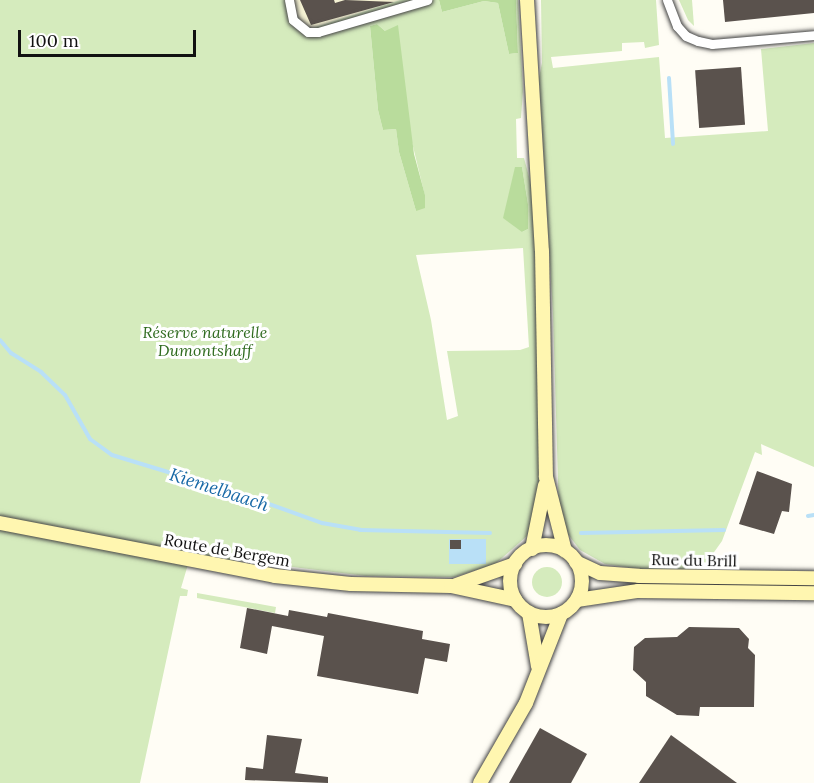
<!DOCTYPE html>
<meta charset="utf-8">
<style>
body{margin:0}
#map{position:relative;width:814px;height:783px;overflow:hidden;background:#fffdf5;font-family:Lora,serif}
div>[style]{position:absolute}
.farmland>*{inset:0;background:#f6f3d4}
.green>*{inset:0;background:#d5ebbd}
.round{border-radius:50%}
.forest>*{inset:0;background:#b9dc9c}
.water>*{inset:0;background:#b9e0f7;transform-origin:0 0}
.stream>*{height:4px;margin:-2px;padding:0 2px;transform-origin:2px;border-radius:2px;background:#b9e0f7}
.building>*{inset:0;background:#5a524d;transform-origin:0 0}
.roads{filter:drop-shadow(0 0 2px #444) drop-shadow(0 0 2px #444)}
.minor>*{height:9px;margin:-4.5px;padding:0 4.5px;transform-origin:4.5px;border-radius:4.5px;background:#fff}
.secondary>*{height:14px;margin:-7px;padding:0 7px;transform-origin:7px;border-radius:7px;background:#fff6b0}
.secondary>.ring{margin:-7px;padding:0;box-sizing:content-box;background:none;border:14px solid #fff6b0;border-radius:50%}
span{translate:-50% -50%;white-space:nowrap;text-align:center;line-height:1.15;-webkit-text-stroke:6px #fff;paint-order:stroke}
.park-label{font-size:16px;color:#2f6b1f;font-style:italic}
.street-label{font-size:16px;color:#111}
.water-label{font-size:18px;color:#1768a6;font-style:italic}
.scale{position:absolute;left:18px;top:30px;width:178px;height:27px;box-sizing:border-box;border:3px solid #111;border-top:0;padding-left:8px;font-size:18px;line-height:21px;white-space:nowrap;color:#111;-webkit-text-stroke:4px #fff;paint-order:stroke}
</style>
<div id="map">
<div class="farmland">
<div style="clip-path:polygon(293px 0,400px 0,312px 28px,303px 24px,295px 12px)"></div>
</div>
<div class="green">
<div style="clip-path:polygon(evenodd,0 0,293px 0,295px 12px,303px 24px,312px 28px,400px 0,439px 0,442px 12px,484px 1px,498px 3px,509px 54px,518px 53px,516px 0,518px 0,523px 90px,521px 118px,516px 119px,517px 158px,524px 158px,539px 214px,546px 477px,539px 513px,527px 536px,495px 564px,454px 577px,366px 576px,235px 560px,229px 568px,189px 561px,181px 588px,188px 590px,187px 596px,180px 596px,140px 783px,0 783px,0 0,377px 24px,385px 31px,425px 196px,416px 211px,399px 152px,396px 129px,383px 130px,378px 110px,370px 26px,377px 24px,0 0,522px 167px,528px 204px,528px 229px,522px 232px,522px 167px,0 0,523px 248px,529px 347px,520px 350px,447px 351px,458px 416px,447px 420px,431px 320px,416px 255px,523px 248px)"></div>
<div style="clip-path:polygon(541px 0,656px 0,659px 45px,645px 48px,644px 42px,622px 43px,622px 51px,551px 57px,553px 68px,659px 57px,665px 138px,768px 131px,761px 49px,814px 43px,814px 467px,761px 444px,762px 455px,755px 452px,722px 541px,702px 569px,639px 569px,605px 564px,580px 550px,564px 529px,559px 514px,553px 315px,539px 78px,542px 63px)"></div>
<div style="clip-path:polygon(679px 0,692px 0,694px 26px,688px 20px)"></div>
<div class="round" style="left:532px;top:567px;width:30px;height:30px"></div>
<div style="clip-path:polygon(197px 593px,276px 607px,275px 613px,197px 598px)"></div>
</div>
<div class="forest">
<div style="clip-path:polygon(439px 0,516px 0,518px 53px,509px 54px,498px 3px,484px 1px,442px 12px)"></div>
<div style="clip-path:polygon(377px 24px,385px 31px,398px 25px,414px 154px,425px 195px,425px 208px,416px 211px,399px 152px,396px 129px,383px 130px,378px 110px,370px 26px)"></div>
<div style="clip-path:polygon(515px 167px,522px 167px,528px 204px,528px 229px,522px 232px,503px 218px)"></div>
</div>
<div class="water">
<div style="left:449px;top:539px;width:37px;height:25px"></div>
</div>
<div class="stream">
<div style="left:669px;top:78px;width:66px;rotate:86.5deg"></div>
<div style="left:0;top:340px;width:17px;rotate:50deg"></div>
<div style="left:11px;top:353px;width:36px;rotate:32deg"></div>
<div style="left:41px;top:372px;width:33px;rotate:44deg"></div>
<div style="left:65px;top:395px;width:51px;rotate:60.4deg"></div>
<div style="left:90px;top:439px;width:27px;rotate:36deg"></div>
<div style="left:112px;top:455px;width:141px;rotate:16.9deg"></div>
<div style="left:247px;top:496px;width:80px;rotate:19.8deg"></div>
<div style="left:322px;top:523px;width:39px;rotate:10deg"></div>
<div style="left:360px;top:530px;width:130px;rotate:1.3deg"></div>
<div style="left:808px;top:516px;width:6px;rotate:-9deg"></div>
<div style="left:581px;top:533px;width:143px;rotate:-1.2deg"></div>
</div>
<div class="building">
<div style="clip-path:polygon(300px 0,334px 0,335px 3px,345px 0,394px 2px,311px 25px)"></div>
<div style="clip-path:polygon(723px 0,814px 0,814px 13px,725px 22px)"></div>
<div style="left:741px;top:67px;width:58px;height:46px;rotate:86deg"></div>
<div style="clip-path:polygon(757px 471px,792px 484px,789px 512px,782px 511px,774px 534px,739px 524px)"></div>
<div style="left:450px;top:540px;width:11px;height:9px"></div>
<div style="clip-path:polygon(247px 608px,288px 616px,289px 610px,327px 617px,328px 613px,423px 631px,422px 639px,450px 644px,447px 662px,425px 658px,418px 694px,317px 676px,324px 636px,272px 626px,267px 654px,240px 648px)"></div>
<div style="clip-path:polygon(689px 627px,739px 628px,749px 639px,748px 648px,755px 655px,754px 707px,700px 707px,699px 716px,677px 715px,646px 696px,646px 682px,633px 670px,634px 647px,645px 638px,677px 637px)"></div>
<div style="clip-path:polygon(540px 728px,587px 754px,571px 783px,509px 783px)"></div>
<div style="clip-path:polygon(267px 735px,302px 739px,295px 773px,328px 777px,328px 783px,245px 780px,246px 767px,263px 769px)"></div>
<div style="clip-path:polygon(671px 735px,737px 783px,639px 783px)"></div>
</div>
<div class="roads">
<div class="minor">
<div style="left:289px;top:0;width:20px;rotate:79deg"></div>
<div style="left:293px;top:20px;width:19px;rotate:39deg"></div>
<div style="left:308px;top:32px;width:10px"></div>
<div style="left:318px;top:32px;width:114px;rotate:-16.4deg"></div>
<div style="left:667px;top:0;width:28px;rotate:69deg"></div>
<div style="left:677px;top:26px;width:13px;rotate:48deg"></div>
<div style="left:686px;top:36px;width:13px;rotate:23deg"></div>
<div style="left:698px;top:41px;width:14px;rotate:12deg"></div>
<div style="left:712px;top:44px;width:102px;rotate:-5deg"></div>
</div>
<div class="secondary">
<div style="left:527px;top:0;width:251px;rotate:86.6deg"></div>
<div style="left:542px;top:251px;width:226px;rotate:89deg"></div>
<div style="left:546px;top:477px;width:76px;rotate:75.6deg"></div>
<div style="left:0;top:523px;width:280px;rotate:10.9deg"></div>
<div style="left:275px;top:576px;width:76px;rotate:6deg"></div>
<div style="left:351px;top:584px;width:100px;rotate:1.1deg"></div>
<div style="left:451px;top:586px;width:66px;rotate:12.2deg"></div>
<div class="ring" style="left:510px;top:545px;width:58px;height:58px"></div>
<div style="left:532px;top:549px;width:65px;rotate:-78.5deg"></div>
<div style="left:576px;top:562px;width:26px;rotate:25deg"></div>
<div style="left:600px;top:573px;width:39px;rotate:4deg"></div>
<div style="left:639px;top:576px;width:175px;rotate:0.7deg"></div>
<div style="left:456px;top:585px;width:63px;rotate:-19.6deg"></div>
<div style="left:577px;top:600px;width:62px;rotate:-8.4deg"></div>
<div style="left:638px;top:591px;width:176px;rotate:0.7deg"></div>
<div style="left:529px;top:613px;width:54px;rotate:80.4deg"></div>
<div style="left:480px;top:783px;width:92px;rotate:-60.1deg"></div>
<div style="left:526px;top:703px;width:96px;rotate:-68.5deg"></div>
</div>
</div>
<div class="park-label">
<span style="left:205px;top:341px">Réserve naturelle<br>Dumontshaff</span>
</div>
<div class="street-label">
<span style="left:227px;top:550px;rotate:10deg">Route de Bergem</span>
<span style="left:694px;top:560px;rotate:1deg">Rue du Brill</span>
</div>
<div class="water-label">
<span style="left:219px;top:490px;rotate:18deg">Kiemelbaach</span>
</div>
<div class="scale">100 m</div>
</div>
